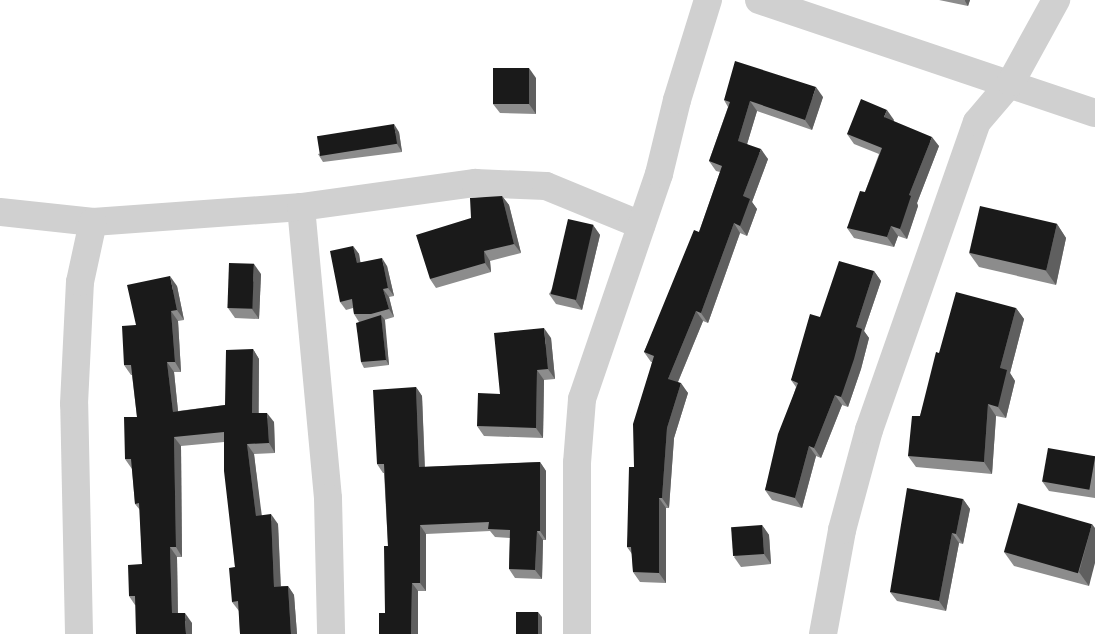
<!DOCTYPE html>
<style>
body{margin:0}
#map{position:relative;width:1095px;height:634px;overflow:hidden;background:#fff;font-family:"Open Sans",sans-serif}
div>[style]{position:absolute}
.minor>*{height:28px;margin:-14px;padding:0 14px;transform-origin:14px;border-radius:14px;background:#d0d0d0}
.wall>*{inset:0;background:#8c8c8c}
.shaded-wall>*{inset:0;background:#5f5f5f}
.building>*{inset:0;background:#1a1a1a;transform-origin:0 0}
span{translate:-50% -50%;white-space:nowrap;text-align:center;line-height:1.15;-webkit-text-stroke:5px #fff;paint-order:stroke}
</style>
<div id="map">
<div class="minor">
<div style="left:759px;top:0;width:354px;rotate:18.6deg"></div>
<div style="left:301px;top:207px;width:292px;rotate:84.7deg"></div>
<div style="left:328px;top:498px;width:136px;rotate:88.7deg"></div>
<div style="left:0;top:212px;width:94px;rotate:6.1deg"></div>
<div style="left:93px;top:222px;width:209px;rotate:-4.1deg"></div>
<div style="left:301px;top:207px;width:176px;rotate:-7.9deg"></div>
<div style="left:475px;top:183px;width:71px;rotate:2.4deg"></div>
<div style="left:546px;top:186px;width:103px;rotate:22.3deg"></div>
<div style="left:79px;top:634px;width:230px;rotate:-91.2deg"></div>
<div style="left:74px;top:404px;width:122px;rotate:-87.2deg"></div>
<div style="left:80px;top:282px;width:61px;rotate:-77.8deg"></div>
<div style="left:577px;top:634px;width:171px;rotate:-90deg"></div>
<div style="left:577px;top:463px;width:64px;rotate:-85.5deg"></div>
<div style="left:582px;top:399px;width:238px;rotate:-71.1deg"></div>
<div style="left:659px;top:174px;width:76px;rotate:-76.3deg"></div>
<div style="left:677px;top:100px;width:105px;rotate:-72.8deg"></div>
<div style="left:823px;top:634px;width:106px;rotate:-79.6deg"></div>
<div style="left:842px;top:530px;width:104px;rotate:-74.9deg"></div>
<div style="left:869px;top:430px;width:326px;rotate:-70.7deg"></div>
<div style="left:977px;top:122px;width:52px;rotate:-49.6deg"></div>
<div style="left:1011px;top:82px;width:94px;rotate:-61.2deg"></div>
</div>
<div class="wall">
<div style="clip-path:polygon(939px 0,970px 0,968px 6px)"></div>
<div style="clip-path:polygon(536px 78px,536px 114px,500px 113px,493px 104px)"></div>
<div style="clip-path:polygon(823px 97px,812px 130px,757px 111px,747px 144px,768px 159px,752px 202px,757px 209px,747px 236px,740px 233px,708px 323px,703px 321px,678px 382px,688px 393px,674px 438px,669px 508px,666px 508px,666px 583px,640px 582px,633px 572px,632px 554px,627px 547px,634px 467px,652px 362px,651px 362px,644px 352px,699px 232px,720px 172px,716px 171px,709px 161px,728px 107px,724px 100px)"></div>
<div style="clip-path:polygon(894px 120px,893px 121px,939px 146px,917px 203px,918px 206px,907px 239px,898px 236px,894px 247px,854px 238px,847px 228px,865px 192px,879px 154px,854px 144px,847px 134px)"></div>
<div style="clip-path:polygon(399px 132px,402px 152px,323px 162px,318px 154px)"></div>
<div style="clip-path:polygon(502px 196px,509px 205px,521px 253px,490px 261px,491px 272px,436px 288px,430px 279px)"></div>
<div style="clip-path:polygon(1057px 224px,1066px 238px,1056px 285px,979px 267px,969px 253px)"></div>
<div style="clip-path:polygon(593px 225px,600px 235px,582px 310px,556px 304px,549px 294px)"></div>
<div style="clip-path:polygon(353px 246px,359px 254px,360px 262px,387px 266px,394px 296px,389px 297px,394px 317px,384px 320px,389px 365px,364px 368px,361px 362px,359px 322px,354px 314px,353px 308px,346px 310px,340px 302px)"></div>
<div style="clip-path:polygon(874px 271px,881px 281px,864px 331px,869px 338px,861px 369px,848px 407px,842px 405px,821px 458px,816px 456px,802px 508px,772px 500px,765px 490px,796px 387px,791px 380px,820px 317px)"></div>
<div style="clip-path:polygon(261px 274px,259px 319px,235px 318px,228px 308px)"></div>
<div style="clip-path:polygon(177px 286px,184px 320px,178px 321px,181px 372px,174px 372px,178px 411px,225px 405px,253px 349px,259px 359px,259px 413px,274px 422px,275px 453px,254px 454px,261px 515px,278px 524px,281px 586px,288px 586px,294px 595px,297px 634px,240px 634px,239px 611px,232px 602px,235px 567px,224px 442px,181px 446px,182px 557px,177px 557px,178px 613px,192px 623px,135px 605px,129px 596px,142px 564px,140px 510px,135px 504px,132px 469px,125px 459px,137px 417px,132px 375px,131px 375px,124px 365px,136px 325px)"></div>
<div style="clip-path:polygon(1016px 308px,1024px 319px,1010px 373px,1015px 381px,1006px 418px,996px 416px,992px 474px,916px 467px,908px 456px,939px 353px)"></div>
<div style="clip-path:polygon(551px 338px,555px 379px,544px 380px,543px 438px,484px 436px,477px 426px,500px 394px)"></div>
<div style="clip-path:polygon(416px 387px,422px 396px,425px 467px,540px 462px,546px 471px,546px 540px,543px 540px,542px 579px,515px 578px,509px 569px,510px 538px,495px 537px,490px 531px,426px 534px,426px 591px,418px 591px,418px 634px,379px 634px,385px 613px,388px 546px,384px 473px,383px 473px,377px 464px)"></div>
<div style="clip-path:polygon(1095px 456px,1095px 498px,1049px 491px,1042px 481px)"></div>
<div style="clip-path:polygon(963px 499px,970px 509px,963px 544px,959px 543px,946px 611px,897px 601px,890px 592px)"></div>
<div style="clip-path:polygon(762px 525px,769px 535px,771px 564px,741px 567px,734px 557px)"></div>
<div style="clip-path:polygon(1095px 528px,1089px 586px,1014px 566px,1004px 552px)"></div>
</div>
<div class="shaded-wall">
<div style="clip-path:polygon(965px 0,970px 0,968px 6px,965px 1px)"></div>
<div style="clip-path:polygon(529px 68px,536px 78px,536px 114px,529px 104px)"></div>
<div style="clip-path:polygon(816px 87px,823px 97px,812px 130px,805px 120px)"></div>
<div style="clip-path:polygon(750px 101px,757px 111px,745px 151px,738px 141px)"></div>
<div style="clip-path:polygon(887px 110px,894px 120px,891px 127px,884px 117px)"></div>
<div style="clip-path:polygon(394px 124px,399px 132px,402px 152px,397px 144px)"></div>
<div style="clip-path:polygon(932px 137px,939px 146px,917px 203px,918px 206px,907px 239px,900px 229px,909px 195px)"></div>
<div style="clip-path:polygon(761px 149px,768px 159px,752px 202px,757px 209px,747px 236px,740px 226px,743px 196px)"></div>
<div style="clip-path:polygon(502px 196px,509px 205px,521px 253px,514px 244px)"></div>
<div style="clip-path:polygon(734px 223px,740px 233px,708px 323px,701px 313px)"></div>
<div style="clip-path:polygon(1057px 224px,1066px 238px,1056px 285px,1046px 271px)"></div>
<div style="clip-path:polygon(593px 225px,600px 235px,582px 310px,575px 300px)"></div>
<div style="clip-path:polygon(891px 226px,898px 236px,894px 247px,887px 237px)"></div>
<div style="clip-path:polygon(353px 246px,359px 254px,362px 271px,357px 263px)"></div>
<div style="clip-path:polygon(484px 251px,490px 261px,491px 272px,485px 263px)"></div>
<div style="clip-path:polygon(382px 258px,387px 266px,394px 296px,388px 288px)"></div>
<div style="clip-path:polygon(254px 264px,261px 274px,259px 319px,252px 309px)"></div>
<div style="clip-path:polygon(874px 271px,881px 281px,864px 331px,869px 338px,861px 369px,848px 407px,841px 397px,856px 327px)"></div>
<div style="clip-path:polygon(170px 276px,177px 286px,184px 320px,177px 310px)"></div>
<div style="clip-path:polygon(383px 289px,389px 297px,394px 317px,389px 309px)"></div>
<div style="clip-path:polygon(1016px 308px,1024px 319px,1010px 373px,1015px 381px,1006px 418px,998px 407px,1000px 368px)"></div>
<div style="clip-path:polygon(171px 311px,178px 321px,181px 372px,175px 362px)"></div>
<div style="clip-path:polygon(696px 311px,703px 321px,675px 389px,668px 379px)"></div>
<div style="clip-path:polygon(381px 315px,385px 320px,389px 365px,386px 360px)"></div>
<div style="clip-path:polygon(544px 328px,551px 338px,555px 379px,548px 369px)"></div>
<div style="clip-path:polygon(253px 349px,259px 359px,258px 423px,252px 413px)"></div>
<div style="clip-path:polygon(167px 362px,174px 372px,179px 421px,173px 412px)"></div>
<div style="clip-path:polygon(537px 370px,544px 380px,543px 438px,536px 428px)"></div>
<div style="clip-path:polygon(681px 383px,688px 393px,674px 438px,669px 508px,662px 498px,667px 428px)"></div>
<div style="clip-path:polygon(416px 387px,422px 396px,425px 476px,419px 467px)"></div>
<div style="clip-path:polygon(835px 395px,842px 405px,821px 458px,814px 448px)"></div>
<div style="clip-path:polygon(988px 404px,996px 416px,992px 474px,984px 462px)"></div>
<div style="clip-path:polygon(267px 413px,274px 422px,275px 453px,269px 443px)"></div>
<div style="clip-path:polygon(174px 437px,181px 446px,182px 557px,176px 547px)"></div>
<div style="clip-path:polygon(247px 444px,254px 454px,263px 525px,256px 516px)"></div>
<div style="clip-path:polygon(809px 446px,816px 456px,802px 508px,795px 498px)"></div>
<div style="clip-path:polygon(540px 462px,546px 471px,546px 540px,540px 531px)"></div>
<div style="clip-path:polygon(659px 498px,666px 508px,666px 583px,659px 573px)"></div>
<div style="clip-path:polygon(963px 499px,970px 509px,963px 544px,956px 534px)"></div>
<div style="clip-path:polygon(271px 514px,278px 524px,281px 597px,274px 587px)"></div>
<div style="clip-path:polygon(1092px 524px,1095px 528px,1095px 563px,1089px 586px,1079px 572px)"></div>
<div style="clip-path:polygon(420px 525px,426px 534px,426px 591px,420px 583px)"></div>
<div style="clip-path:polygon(762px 525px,769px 535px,771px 564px,764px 554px)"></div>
<div style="clip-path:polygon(537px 531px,543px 540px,542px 579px,535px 570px)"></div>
<div style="clip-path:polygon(952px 533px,959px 543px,946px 611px,939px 601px)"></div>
<div style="clip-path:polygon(170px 547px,177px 557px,178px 623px,172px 613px)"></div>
<div style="clip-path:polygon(412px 583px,418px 591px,418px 634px,411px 634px)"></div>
<div style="clip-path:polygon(288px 586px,294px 595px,297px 634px,291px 634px)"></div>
<div style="clip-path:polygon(538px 612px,542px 617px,542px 634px,538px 634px)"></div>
<div style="clip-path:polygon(185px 613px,192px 623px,192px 634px,186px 634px)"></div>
</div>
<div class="building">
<div style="clip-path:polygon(735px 61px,816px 87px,805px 120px,750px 101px,738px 141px,761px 149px,743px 196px,750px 199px,740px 226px,734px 223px,701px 313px,696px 311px,668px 379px,681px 383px,667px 428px,662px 498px,659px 498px,659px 573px,633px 572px,631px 547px,627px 547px,629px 467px,634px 467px,633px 424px,654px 356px,644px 352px,694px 230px,699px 232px,722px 166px,709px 161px,730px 102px,724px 100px)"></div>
<div style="left:493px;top:68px;width:36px;height:36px"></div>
<div style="clip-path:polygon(861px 99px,887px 110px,884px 117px,932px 137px,909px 195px,911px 196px,900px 229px,891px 226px,887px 237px,847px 228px,860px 191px,865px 192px,882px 148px,847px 134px)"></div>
<div style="left:394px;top:124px;width:20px;height:78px;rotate:81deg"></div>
<div style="clip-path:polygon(502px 196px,514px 244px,484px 251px,485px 263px,430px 279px,416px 235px,471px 218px,470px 198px)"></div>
<div style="left:980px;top:206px;width:79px;height:48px;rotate:13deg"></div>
<div style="left:568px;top:219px;width:26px;height:77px;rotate:13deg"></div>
<div style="clip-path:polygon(353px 246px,357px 263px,382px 258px,388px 288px,383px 289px,389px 309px,371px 314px,354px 314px,352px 299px,340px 302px,330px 251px)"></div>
<div style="clip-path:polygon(839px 261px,874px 271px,856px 327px,862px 329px,854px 359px,841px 397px,835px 395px,814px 448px,809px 446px,795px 498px,765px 490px,778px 434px,798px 383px,791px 380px,810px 314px,820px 317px)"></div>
<div style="left:229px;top:263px;width:25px;height:45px;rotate:2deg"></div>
<div style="clip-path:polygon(170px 276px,177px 310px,171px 311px,175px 362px,167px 362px,173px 412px,225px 405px,226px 350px,253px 349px,252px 413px,267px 413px,269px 443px,247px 444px,256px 516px,271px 514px,274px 587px,288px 586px,291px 634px,240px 634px,238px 601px,232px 602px,229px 568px,235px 567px,224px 471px,224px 432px,174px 437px,176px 547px,170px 547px,172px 613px,185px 613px,186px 634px,136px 634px,135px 596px,129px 596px,128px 565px,142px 564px,139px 503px,135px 504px,131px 459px,125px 459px,124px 417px,137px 417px,131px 365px,124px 365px,122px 326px,136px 325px,127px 285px)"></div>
<div style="clip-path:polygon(956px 292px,1016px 308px,1000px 368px,1007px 370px,998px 407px,988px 404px,984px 462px,908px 456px,912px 416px,920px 416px,936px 352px,939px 353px)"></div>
<div style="clip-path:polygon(381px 315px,386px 360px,361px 362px,356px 323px)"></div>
<div style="clip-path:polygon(544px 328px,548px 369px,537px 370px,536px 428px,477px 426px,478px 393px,500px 394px,494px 333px)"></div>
<div style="clip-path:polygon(416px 387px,419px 467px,540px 462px,540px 531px,537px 531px,535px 570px,509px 569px,510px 530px,488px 529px,489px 522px,420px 525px,420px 583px,412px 583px,411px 634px,379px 634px,379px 613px,385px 613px,384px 546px,388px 546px,384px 464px,377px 464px,373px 390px)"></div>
<div style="left:1048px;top:448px;width:48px;height:34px;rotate:10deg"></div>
<div style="clip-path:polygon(907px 488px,963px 499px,956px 534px,952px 533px,939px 601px,890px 592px)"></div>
<div style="left:1018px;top:503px;width:77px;height:51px;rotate:16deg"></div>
<div style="left:762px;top:525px;width:29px;height:31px;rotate:86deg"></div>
<div style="left:516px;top:612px;width:22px;height:22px"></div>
</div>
</div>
